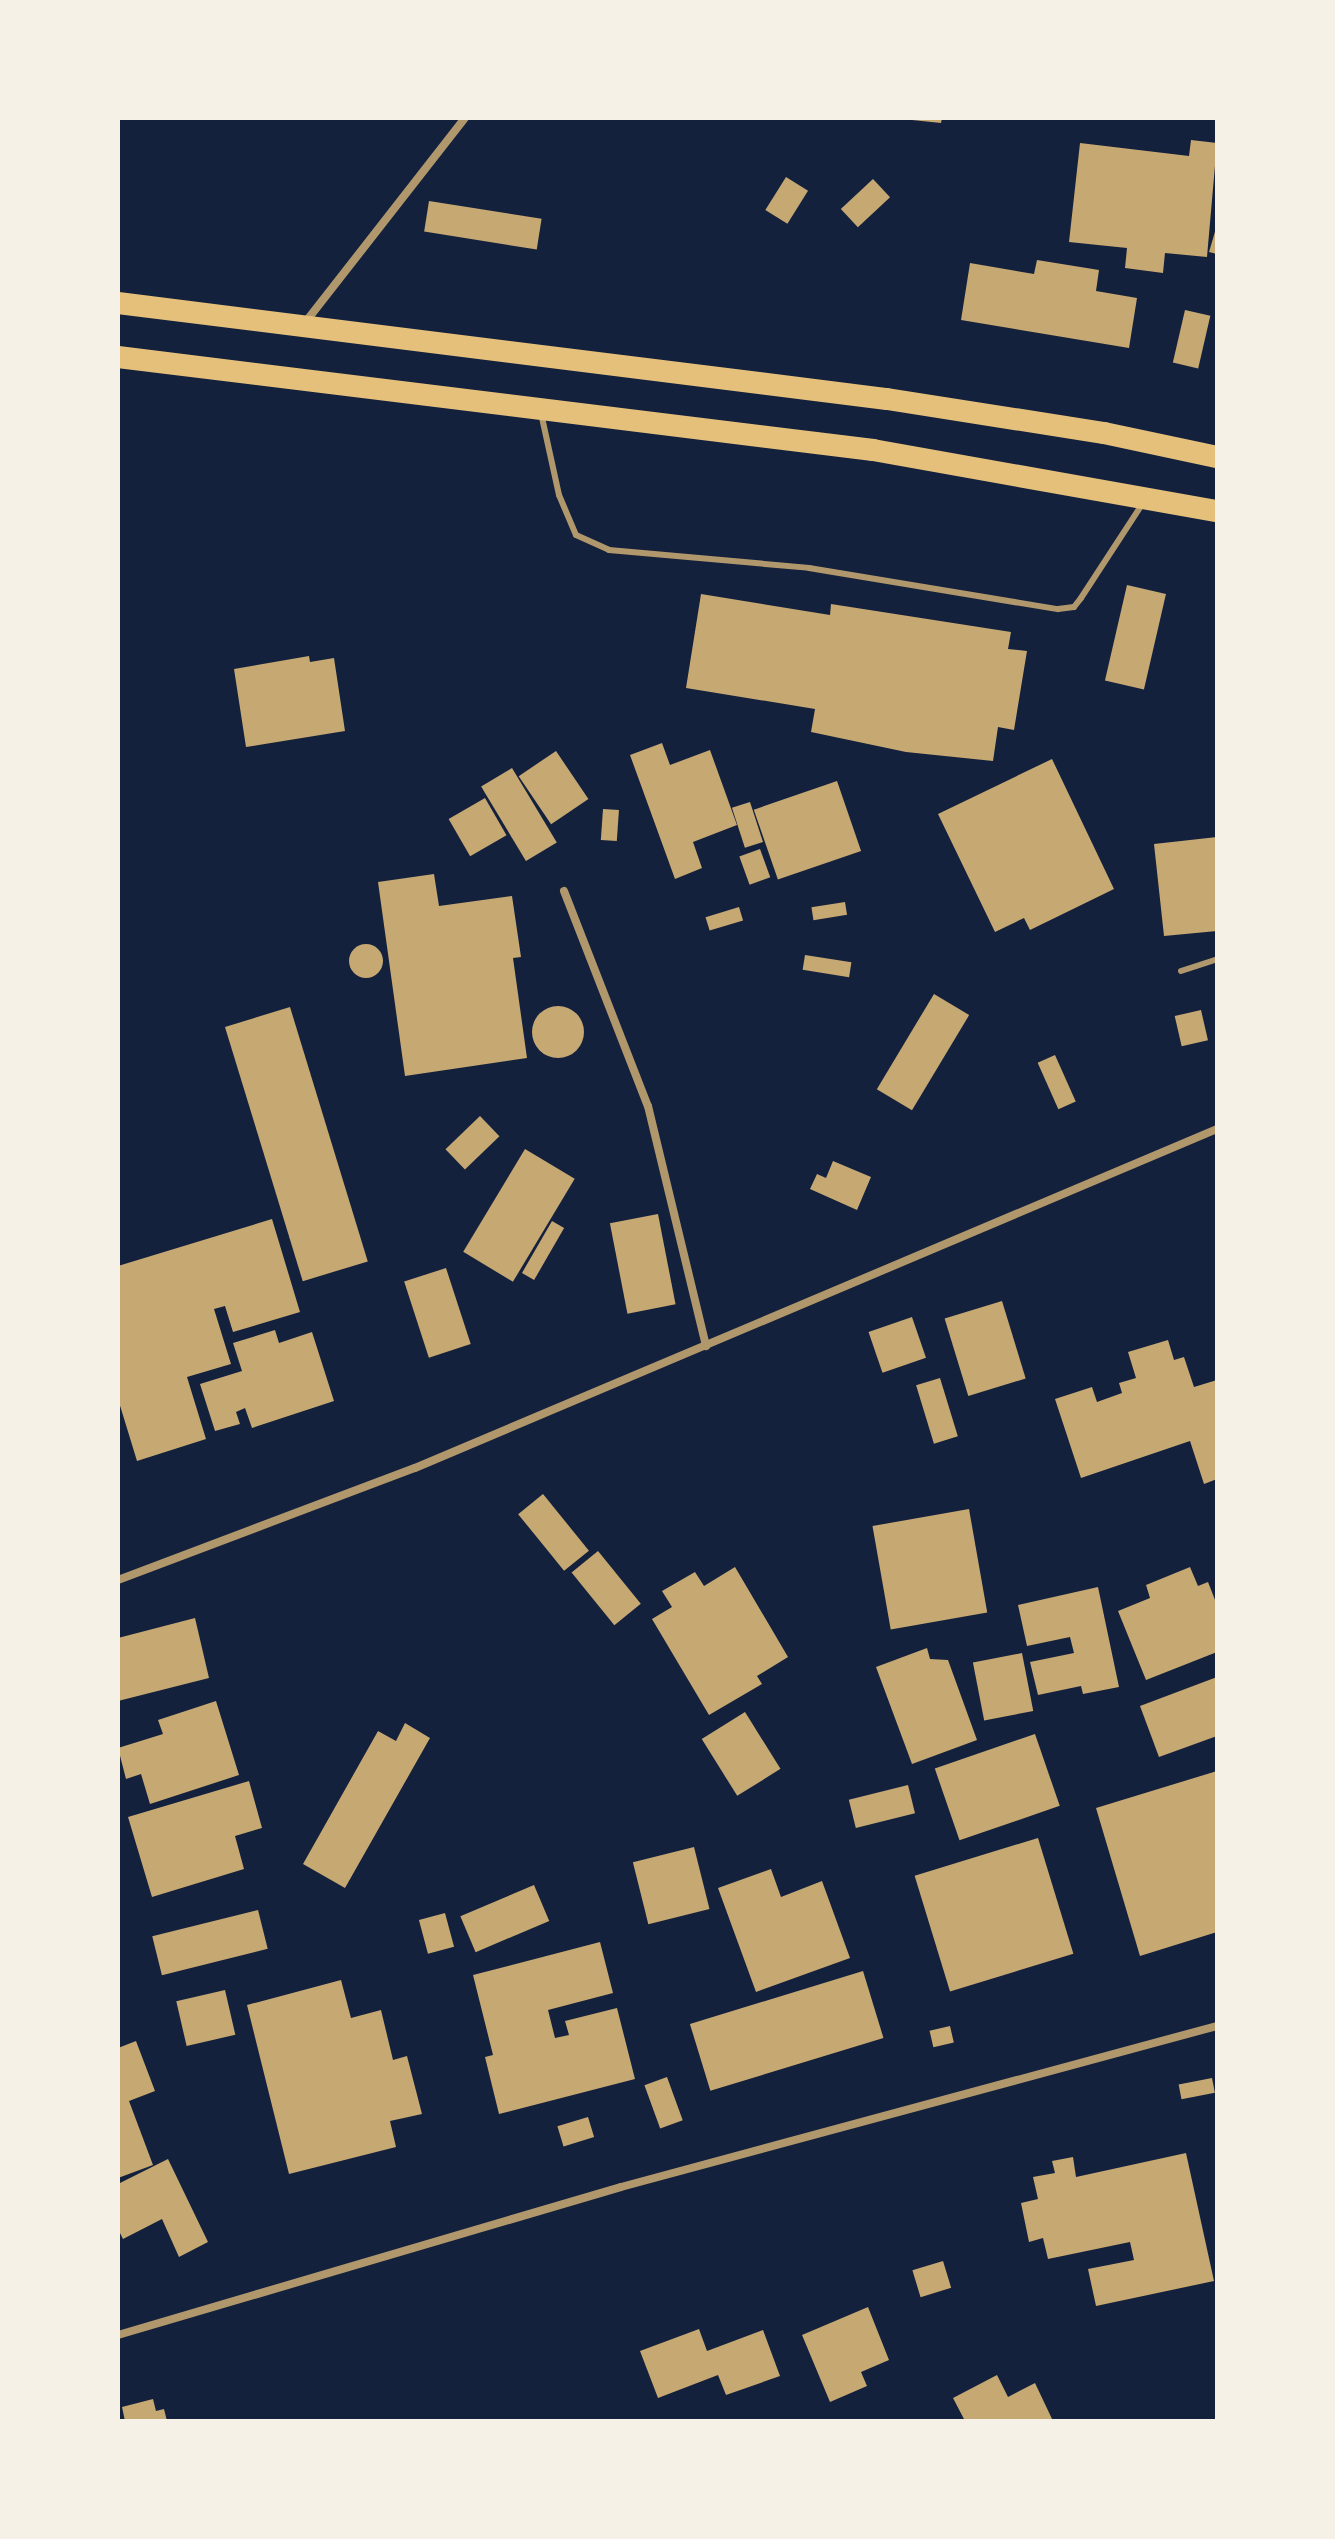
<!DOCTYPE html>
<style>
body{margin:0}
#map{position:relative;width:1335px;height:2539px;overflow:hidden;background:#14213d;font-family:"PT Serif",serif}
div>[style]{position:absolute}
.building>*{inset:0;background:#c6a872;transform-origin:0 0}
.round{border-radius:50%}
.service>*{height:6px;margin:-3px;padding:0 3px;transform-origin:3px;border-radius:3px;background:#b1986c}
.minor>*{height:8px;margin:-4px;padding:0 4px;transform-origin:4px;border-radius:4px;background:#b1986c}
.trunk>*{height:22px;margin:-11px;padding:0 11px;transform-origin:11px;border-radius:11px;background:#e5c07b}
span{translate:-50% -50%;white-space:nowrap;text-align:center;line-height:1.15;-webkit-text-stroke:8px #f6f1e7;paint-order:stroke}
.frame{position:absolute;inset:0;border:120px solid #f6f1e7;pointer-events:none}
</style>
<div id="map">
<div class="building">
<div style="clip-path:polygon(912px 118px,942px 118px,941px 123px,912px 120px)"></div>
<div style="clip-path:polygon(1191px 140px,1217px 143px,1207px 257px,1165px 253px,1163px 273px,1125px 268px,1127px 248px,1069px 242px,1080px 143px,1189px 156px)"></div>
<div style="left:786px;top:177px;width:26px;height:39px;rotate:32deg"></div>
<div style="left:873px;top:179px;width:25px;height:44px;rotate:47deg"></div>
<div style="left:429px;top:201px;width:114px;height:31px;rotate:9deg"></div>
<div style="clip-path:polygon(1217px 225px,1217px 254px,1209px 252px)"></div>
<div style="clip-path:polygon(1037px 260px,1099px 270px,1096px 291px,1137px 298px,1129px 348px,961px 320px,970px 263px,1034px 274px)"></div>
<div style="left:1185px;top:310px;width:26px;height:54px;rotate:13deg"></div>
<div style="left:1127px;top:585px;width:40px;height:98px;rotate:13deg"></div>
<div style="clip-path:polygon(701px 594px,830px 615px,831px 604px,1011px 632px,1008px 649px,1027px 651px,1014px 730px,998px 727px,993px 761px,906px 752px,811px 732px,815px 709px,686px 688px)"></div>
<div style="clip-path:polygon(309px 656px,310px 662px,334px 658px,345px 731px,246px 747px,234px 669px)"></div>
<div style="clip-path:polygon(662px 743px,670px 765px,710px 750px,737px 825px,693px 842px,702px 868px,675px 879px,630px 755px)"></div>
<div style="left:556px;top:751px;width:58px;height:45px;rotate:56deg"></div>
<div style="clip-path:polygon(1052px 759px,1114px 889px,1030px 930px,1024px 918px,995px 932px,938px 814px)"></div>
<div style="left:512px;top:768px;width:87px;height:36px;rotate:59deg"></div>
<div style="left:837px;top:781px;width:74px;height:88px;rotate:71deg"></div>
<div style="left:485px;top:798px;width:43px;height:42px;rotate:60deg"></div>
<div style="left:750px;top:802px;width:42px;height:19px;rotate:72deg"></div>
<div style="left:603px;top:809px;width:16px;height:31px;rotate:4deg"></div>
<div style="clip-path:polygon(1217px 837px,1217px 931px,1164px 936px,1154px 844px)"></div>
<div style="left:760px;top:849px;width:30px;height:22px;rotate:70deg"></div>
<div style="clip-path:polygon(434px 874px,439px 906px,512px 896px,521px 957px,513px 958px,527px 1058px,405px 1076px,378px 882px)"></div>
<div style="left:845px;top:902px;width:13px;height:34px;rotate:81deg"></div>
<div style="left:739px;top:907px;width:14px;height:35px;rotate:73deg"></div>
<div class="round" style="left:349px;top:944px;width:34px;height:34px"></div>
<div style="left:805px;top:955px;width:47px;height:15px;rotate:9deg"></div>
<div style="left:934px;top:994px;width:41px;height:111px;rotate:31deg"></div>
<div class="round" style="left:532px;top:1006px;width:52px;height:52px"></div>
<div style="left:290px;top:1007px;width:266px;height:68px;rotate:73deg"></div>
<div style="left:1201px;top:1010px;width:31px;height:27px;rotate:77deg"></div>
<div style="left:1055px;top:1055px;width:51px;height:19px;rotate:66deg"></div>
<div style="left:480px;top:1116px;width:28px;height:48px;rotate:46deg"></div>
<div style="left:525px;top:1149px;width:58px;height:120px;rotate:31deg"></div>
<div style="clip-path:polygon(833px 1161px,871px 1177px,857px 1210px,810px 1189px,817px 1174px,826px 1178px)"></div>
<div style="left:658px;top:1214px;width:92px;height:49px;rotate:79deg"></div>
<div style="clip-path:polygon(272px 1219px,300px 1312px,233px 1332px,225px 1306px,214px 1309px,231px 1364px,187px 1377px,206px 1439px,137px 1461px,118px 1399px,118px 1266px)"></div>
<div style="left:552px;top:1221px;width:14px;height:60px;rotate:30deg"></div>
<div style="left:446px;top:1268px;width:80px;height:44px;rotate:72deg"></div>
<div style="left:1002px;top:1301px;width:81px;height:60px;rotate:73deg"></div>
<div style="left:912px;top:1317px;width:43px;height:46px;rotate:71deg"></div>
<div style="clip-path:polygon(275px 1330px,279px 1343px,312px 1332px,334px 1401px,252px 1428px,245px 1408px,236px 1412px,240px 1424px,215px 1431px,200px 1384px,242px 1371px,233px 1343px)"></div>
<div style="clip-path:polygon(1168px 1340px,1174px 1360px,1184px 1357px,1194px 1387px,1217px 1380px,1217px 1479px,1204px 1484px,1190px 1441px,1081px 1478px,1055px 1399px,1092px 1387px,1097px 1402px,1122px 1393px,1119px 1383px,1136px 1378px,1128px 1352px)"></div>
<div style="left:940px;top:1378px;width:61px;height:25px;rotate:73deg"></div>
<div style="left:543px;top:1494px;width:73px;height:32px;rotate:51deg"></div>
<div style="left:969px;top:1509px;width:105px;height:98px;rotate:80deg"></div>
<div style="left:598px;top:1551px;width:68px;height:34px;rotate:51deg"></div>
<div style="clip-path:polygon(735px 1567px,788px 1657px,757px 1676px,762px 1684px,709px 1715px,652px 1619px,672px 1607px,662px 1591px,695px 1572px,704px 1586px)"></div>
<div style="clip-path:polygon(1190px 1567px,1198px 1586px,1208px 1582px,1217px 1605px,1217px 1652px,1146px 1680px,1118px 1611px,1150px 1598px,1146px 1585px)"></div>
<div style="clip-path:polygon(1098px 1587px,1119px 1687px,1083px 1694px,1081px 1686px,1038px 1695px,1030px 1662px,1074px 1653px,1070px 1637px,1027px 1646px,1018px 1605px)"></div>
<div style="clip-path:polygon(195px 1618px,209px 1678px,118px 1701px,118px 1638px)"></div>
<div style="clip-path:polygon(927px 1648px,930px 1659px,948px 1660px,977px 1740px,912px 1764px,876px 1667px)"></div>
<div style="left:1022px;top:1653px;width:59px;height:50px;rotate:79deg"></div>
<div style="clip-path:polygon(1217px 1677px,1217px 1736px,1159px 1757px,1140px 1706px)"></div>
<div style="clip-path:polygon(216px 1701px,239px 1775px,150px 1804px,141px 1774px,126px 1779px,118px 1748px,163px 1734px,158px 1720px)"></div>
<div style="left:745px;top:1712px;width:67px;height:51px;rotate:58deg"></div>
<div style="clip-path:polygon(405px 1723px,430px 1738px,345px 1888px,303px 1864px,378px 1731px,396px 1741px)"></div>
<div style="left:1035px;top:1734px;width:76px;height:106px;rotate:71deg"></div>
<div style="clip-path:polygon(1217px 1771px,1217px 1932px,1140px 1956px,1096px 1808px)"></div>
<div style="clip-path:polygon(249px 1781px,262px 1828px,235px 1836px,244px 1869px,152px 1897px,128px 1817px)"></div>
<div style="left:908px;top:1785px;width:29px;height:61px;rotate:76deg"></div>
<div style="left:1038px;top:1838px;width:121px;height:129px;rotate:73deg"></div>
<div style="left:694px;top:1847px;width:64px;height:63px;rotate:76deg"></div>
<div style="clip-path:polygon(771px 1869px,781px 1897px,822px 1881px,850px 1958px,756px 1992px,718px 1888px)"></div>
<div style="left:534px;top:1885px;width:39px;height:80px;rotate:67deg"></div>
<div style="left:258px;top:1910px;width:40px;height:109px;rotate:76deg"></div>
<div style="left:445px;top:1913px;width:35px;height:27px;rotate:75deg"></div>
<div style="clip-path:polygon(600px 1942px,613px 1993px,548px 2010px,555px 2038px,569px 2035px,565px 2021px,617px 2008px,635px 2079px,499px 2114px,485px 2057px,493px 2055px,473px 1975px)"></div>
<div style="left:863px;top:1971px;width:70px;height:181px;rotate:73deg"></div>
<div style="clip-path:polygon(341px 1980px,351px 2018px,381px 2010px,393px 2060px,407px 2056px,422px 2114px,390px 2121px,396px 2147px,289px 2174px,247px 2005px)"></div>
<div style="left:225px;top:1990px;width:46px;height:50px;rotate:77deg"></div>
<div style="left:950px;top:2026px;width:17px;height:21px;rotate:77deg"></div>
<div style="clip-path:polygon(136px 2041px,155px 2091px,129px 2101px,153px 2165px,118px 2178px,118px 2048px)"></div>
<div style="left:667px;top:2077px;width:46px;height:24px;rotate:70deg"></div>
<div style="left:1212px;top:2078px;width:15px;height:34px;rotate:79deg"></div>
<div style="left:588px;top:2117px;width:21px;height:32px;rotate:73deg"></div>
<div style="clip-path:polygon(1186px 2153px,1214px 2281px,1096px 2306px,1088px 2269px,1134px 2260px,1130px 2242px,1048px 2259px,1043px 2238px,1029px 2242px,1021px 2203px,1038px 2199px,1033px 2177px,1055px 2173px,1052px 2161px,1073px 2157px,1076px 2177px)"></div>
<div style="clip-path:polygon(168px 2159px,208px 2242px,179px 2257px,162px 2219px,123px 2239px,118px 2229px,118px 2184px)"></div>
<div style="left:943px;top:2261px;width:28px;height:32px;rotate:73deg"></div>
<div style="clip-path:polygon(868px 2307px,889px 2360px,861px 2372px,867px 2386px,830px 2402px,802px 2335px)"></div>
<div style="clip-path:polygon(699px 2329px,707px 2351px,763px 2330px,780px 2376px,726px 2395px,718px 2375px,658px 2398px,640px 2351px)"></div>
<div style="clip-path:polygon(997px 2375px,1008px 2397px,1035px 2383px,1053px 2421px,965px 2421px,953px 2398px)"></div>
<div style="clip-path:polygon(153px 2399px,156px 2411px,164px 2409px,167px 2421px,125px 2421px,122px 2407px)"></div>
</div>
<div class="service">
<div style="left:541px;top:413px;width:84px;rotate:77.6deg"></div>
<div style="left:559px;top:495px;width:43px;rotate:67deg"></div>
<div style="left:576px;top:535px;width:36px;rotate:24deg"></div>
<div style="left:609px;top:550px;width:201px;rotate:5.1deg"></div>
<div style="left:809px;top:568px;width:252px;rotate:9.4deg"></div>
<div style="left:1058px;top:609px;width:16px;rotate:-7deg"></div>
<div style="left:1074px;top:607px;width:11px;rotate:-52deg"></div>
<div style="left:1081px;top:598px;width:113px;rotate:-56.9deg"></div>
<div style="left:1181px;top:971px;width:38px;rotate:-18deg"></div>
</div>
<div class="minor">
<div style="left:304px;top:324px;width:261px;rotate:-52deg"></div>
<div style="left:564px;top:891px;width:231px;rotate:68.7deg"></div>
<div style="left:648px;top:1106px;width:247px;rotate:76.4deg"></div>
<div style="left:118px;top:1580px;width:317px;rotate:-20.7deg"></div>
<div style="left:415px;top:1468px;width:871px;rotate:-22.91deg"></div>
<div style="left:118px;top:2335px;width:524px;rotate:-16.4deg"></div>
<div style="left:621px;top:2187px;width:617px;rotate:-15.12deg"></div>
</div>
<div class="trunk">
<div style="left:118px;top:303px;width:775px;rotate:7.12deg"></div>
<div style="left:887px;top:399px;width:220px;rotate:8.9deg"></div>
<div style="left:1104px;top:433px;width:116px;rotate:12deg"></div>
<div style="left:118px;top:357px;width:761px;rotate:7.02deg"></div>
<div style="left:873px;top:450px;width:349px;rotate:10.1deg"></div>
</div>
<div class="frame"></div>
</div>
